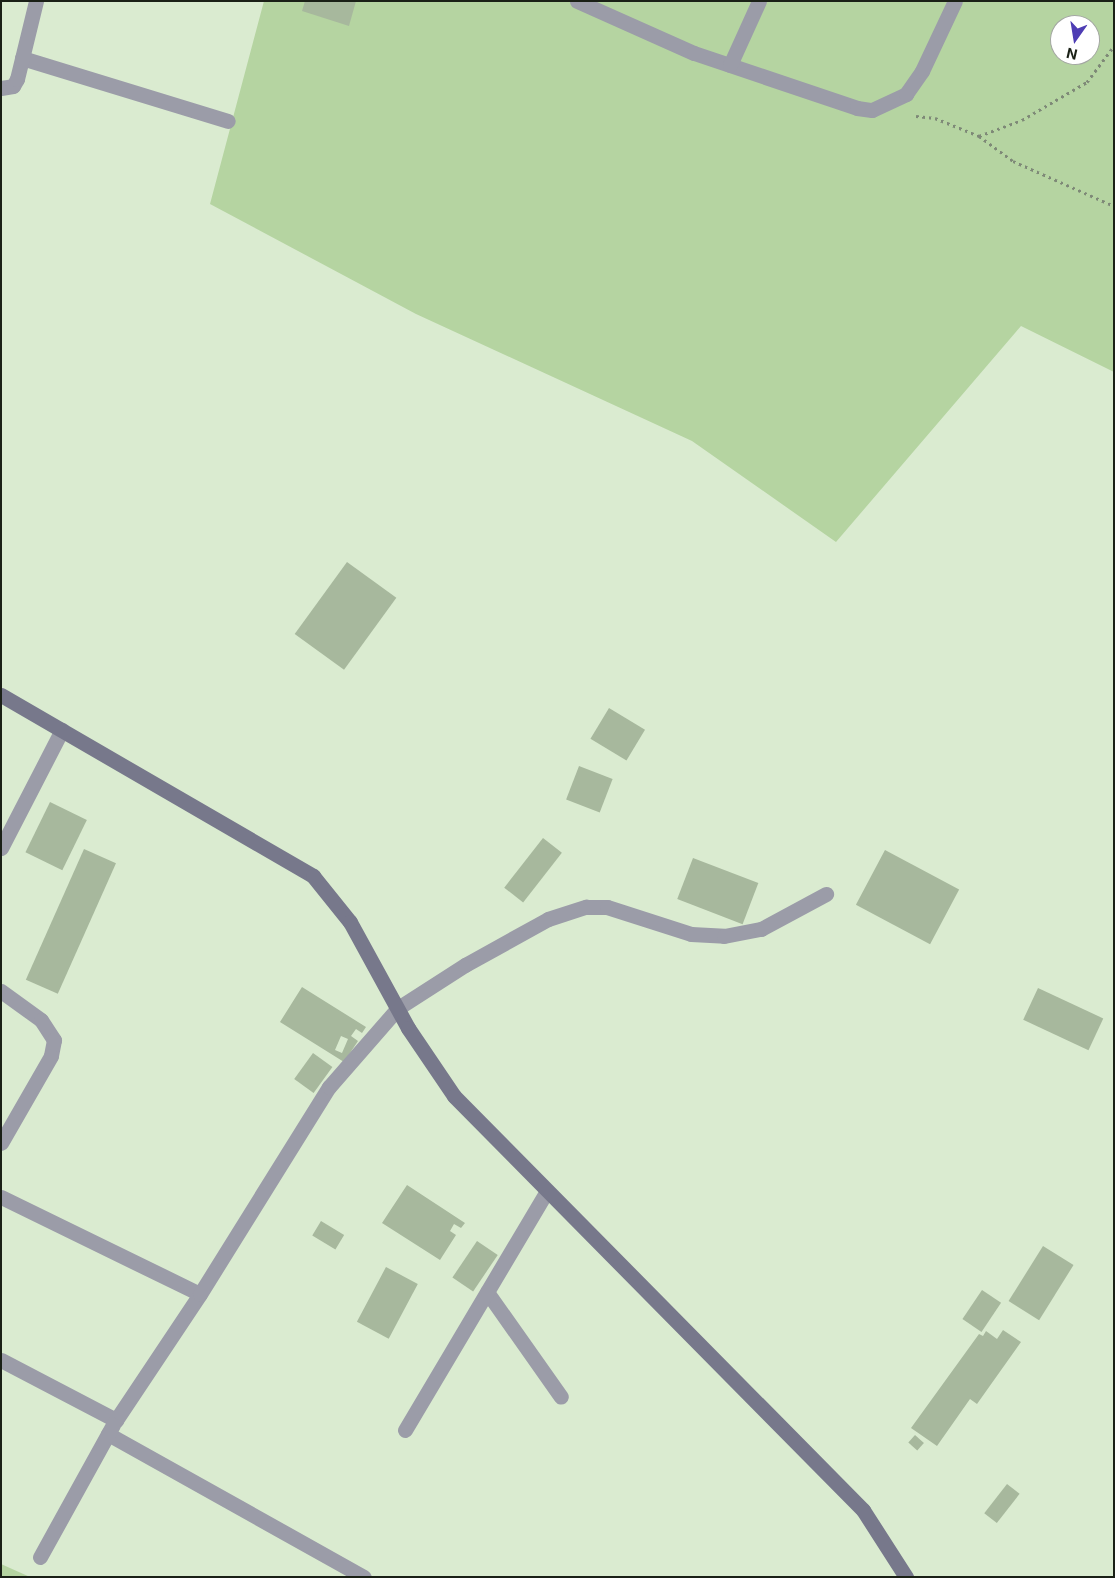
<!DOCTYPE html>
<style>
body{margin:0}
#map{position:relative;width:1115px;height:1578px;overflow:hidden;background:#daebd0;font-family:Inter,sans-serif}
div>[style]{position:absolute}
.green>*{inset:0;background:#b5d4a1}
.building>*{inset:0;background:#a7b89d;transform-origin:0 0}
.path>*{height:3px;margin-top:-1.5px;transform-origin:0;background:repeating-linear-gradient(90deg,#7e8977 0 2.5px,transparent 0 6.5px)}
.street>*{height:15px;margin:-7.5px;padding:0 7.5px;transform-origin:7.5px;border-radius:7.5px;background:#9b9ca8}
.secondary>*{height:15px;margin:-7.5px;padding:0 7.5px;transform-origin:7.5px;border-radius:7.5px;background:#77788b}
span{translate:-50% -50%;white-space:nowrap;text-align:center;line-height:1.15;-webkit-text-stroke:4px #fff;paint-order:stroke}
.frame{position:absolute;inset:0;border:2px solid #1a2016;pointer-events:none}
.north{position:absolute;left:1050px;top:15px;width:50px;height:50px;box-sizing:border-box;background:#fff;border:1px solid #a3a6a2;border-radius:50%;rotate:193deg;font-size:14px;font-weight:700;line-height:20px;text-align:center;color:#1a2016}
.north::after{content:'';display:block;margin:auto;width:18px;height:22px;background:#4e3db4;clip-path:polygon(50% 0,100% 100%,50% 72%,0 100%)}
</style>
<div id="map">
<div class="green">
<div style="clip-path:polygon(evenodd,264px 1px,1114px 1px,1114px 372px,1021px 326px,836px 542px,692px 441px,416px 314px,210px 204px,264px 1px,1060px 25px,1090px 25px,1090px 55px,1060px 55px,1060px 25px)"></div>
<div style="clip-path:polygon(1px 1564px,30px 1577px,1px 1577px)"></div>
</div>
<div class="building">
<div style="clip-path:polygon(305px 1px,356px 1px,349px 26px,302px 11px)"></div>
<div style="left:347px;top:562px;width:61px;height:89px;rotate:36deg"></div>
<div style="left:609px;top:708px;width:42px;height:36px;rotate:31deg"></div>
<div style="left:579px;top:766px;width:36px;height:36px;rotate:21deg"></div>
<div style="left:50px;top:802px;width:41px;height:56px;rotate:26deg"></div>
<div style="left:543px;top:838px;width:24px;height:63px;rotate:38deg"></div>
<div style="left:84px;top:849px;width:35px;height:143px;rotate:24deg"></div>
<div style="left:885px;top:850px;width:84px;height:62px;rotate:28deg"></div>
<div style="left:693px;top:858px;width:70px;height:44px;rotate:21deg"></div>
<div style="clip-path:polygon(evenodd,302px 987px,366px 1027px,362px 1033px,356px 1029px,351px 1036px,358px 1041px,344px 1062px,280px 1022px,302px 987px,341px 1036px,348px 1039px,342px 1053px,335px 1050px,341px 1036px)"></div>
<div style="left:1038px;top:988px;width:72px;height:35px;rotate:25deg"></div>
<div style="left:313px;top:1053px;width:24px;height:32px;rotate:36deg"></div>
<div style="clip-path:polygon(407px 1185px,465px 1223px,461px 1228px,454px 1224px,450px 1231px,456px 1235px,440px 1260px,382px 1223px)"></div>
<div style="left:321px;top:1221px;width:27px;height:17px;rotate:31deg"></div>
<div style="left:477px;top:1241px;width:25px;height:44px;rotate:34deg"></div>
<div style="left:1043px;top:1246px;width:36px;height:65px;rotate:32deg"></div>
<div style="left:386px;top:1267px;width:36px;height:62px;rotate:28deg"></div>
<div style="left:982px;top:1290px;width:23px;height:35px;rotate:34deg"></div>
<div style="clip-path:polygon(1003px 1330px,1021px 1342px,977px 1404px,970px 1399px,937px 1446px,911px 1428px,979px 1334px,983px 1336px,986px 1331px,997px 1339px)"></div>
<div style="left:915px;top:1435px;width:12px;height:10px;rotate:42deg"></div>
<div style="left:1007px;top:1484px;width:16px;height:37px;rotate:38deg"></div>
</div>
<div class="path">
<div style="left:916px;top:116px;width:19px;rotate:6deg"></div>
<div style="left:935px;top:118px;width:48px;rotate:22.2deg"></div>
<div style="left:979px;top:136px;width:42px;rotate:36.3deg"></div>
<div style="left:1013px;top:161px;width:111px;rotate:24deg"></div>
<div style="left:979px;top:136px;width:46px;rotate:-20.4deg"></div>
<div style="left:1022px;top:120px;width:75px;rotate:-30.3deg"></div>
<div style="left:1087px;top:82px;width:45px;rotate:-53.1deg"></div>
</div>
<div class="street">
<div style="left:577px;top:1px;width:128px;rotate:24deg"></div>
<div style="left:694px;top:53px;width:172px;rotate:18.6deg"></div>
<div style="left:857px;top:108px;width:15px;rotate:8deg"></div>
<div style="left:872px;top:110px;width:38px;rotate:-25deg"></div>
<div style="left:906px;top:94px;width:28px;rotate:-55deg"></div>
<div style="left:922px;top:71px;width:77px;rotate:-64.8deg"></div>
<div style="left:22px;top:58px;width:215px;rotate:17deg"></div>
<div style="left:730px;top:65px;width:70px;rotate:-65.6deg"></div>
<div style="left:1px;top:88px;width:12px;rotate:-9deg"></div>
<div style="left:13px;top:86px;width:8px;rotate:-60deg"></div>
<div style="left:17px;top:79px;width:80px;rotate:-76.3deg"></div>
<div style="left:1px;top:848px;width:133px;rotate:-62.7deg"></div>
<div style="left:1px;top:991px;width:49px;rotate:35.9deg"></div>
<div style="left:41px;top:1020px;width:24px;rotate:57deg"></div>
<div style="left:54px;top:1040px;width:16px;rotate:101deg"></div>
<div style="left:51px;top:1056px;width:100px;rotate:119.9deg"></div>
<div style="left:1px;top:1197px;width:221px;rotate:26deg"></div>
<div style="left:487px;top:1292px;width:128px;rotate:54.8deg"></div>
<div style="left:1px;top:1360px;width:130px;rotate:27.6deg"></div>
<div style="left:116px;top:1420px;width:151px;rotate:-56.3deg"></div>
<div style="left:200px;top:1294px;width:244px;rotate:-58.1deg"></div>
<div style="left:329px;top:1087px;width:105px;rotate:-48.9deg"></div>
<div style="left:398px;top:1008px;width:80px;rotate:-32.7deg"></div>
<div style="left:465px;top:965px;width:95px;rotate:-29deg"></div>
<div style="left:548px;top:919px;width:40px;rotate:-18deg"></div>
<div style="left:586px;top:907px;width:21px"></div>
<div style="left:607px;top:907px;width:88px;rotate:17.8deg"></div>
<div style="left:691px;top:934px;width:33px;rotate:3deg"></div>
<div style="left:724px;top:936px;width:38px;rotate:-11deg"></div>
<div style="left:761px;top:929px;width:74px;rotate:-28.3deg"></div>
<div style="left:405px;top:1430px;width:278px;rotate:-59.3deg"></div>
<div style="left:108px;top:1434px;width:293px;rotate:29.2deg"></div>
<div style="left:40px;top:1557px;width:151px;rotate:-61.1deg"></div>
</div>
<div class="secondary">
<div style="left:1px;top:695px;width:361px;rotate:30.1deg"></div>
<div style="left:313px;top:876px;width:59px;rotate:51.2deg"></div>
<div style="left:350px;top:922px;width:121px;rotate:61.3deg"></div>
<div style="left:408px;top:1028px;width:82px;rotate:55.9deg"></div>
<div style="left:454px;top:1096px;width:582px;rotate:45.35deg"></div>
<div style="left:863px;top:1510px;width:80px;rotate:57.3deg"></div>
</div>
<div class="frame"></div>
<div class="north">N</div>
</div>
